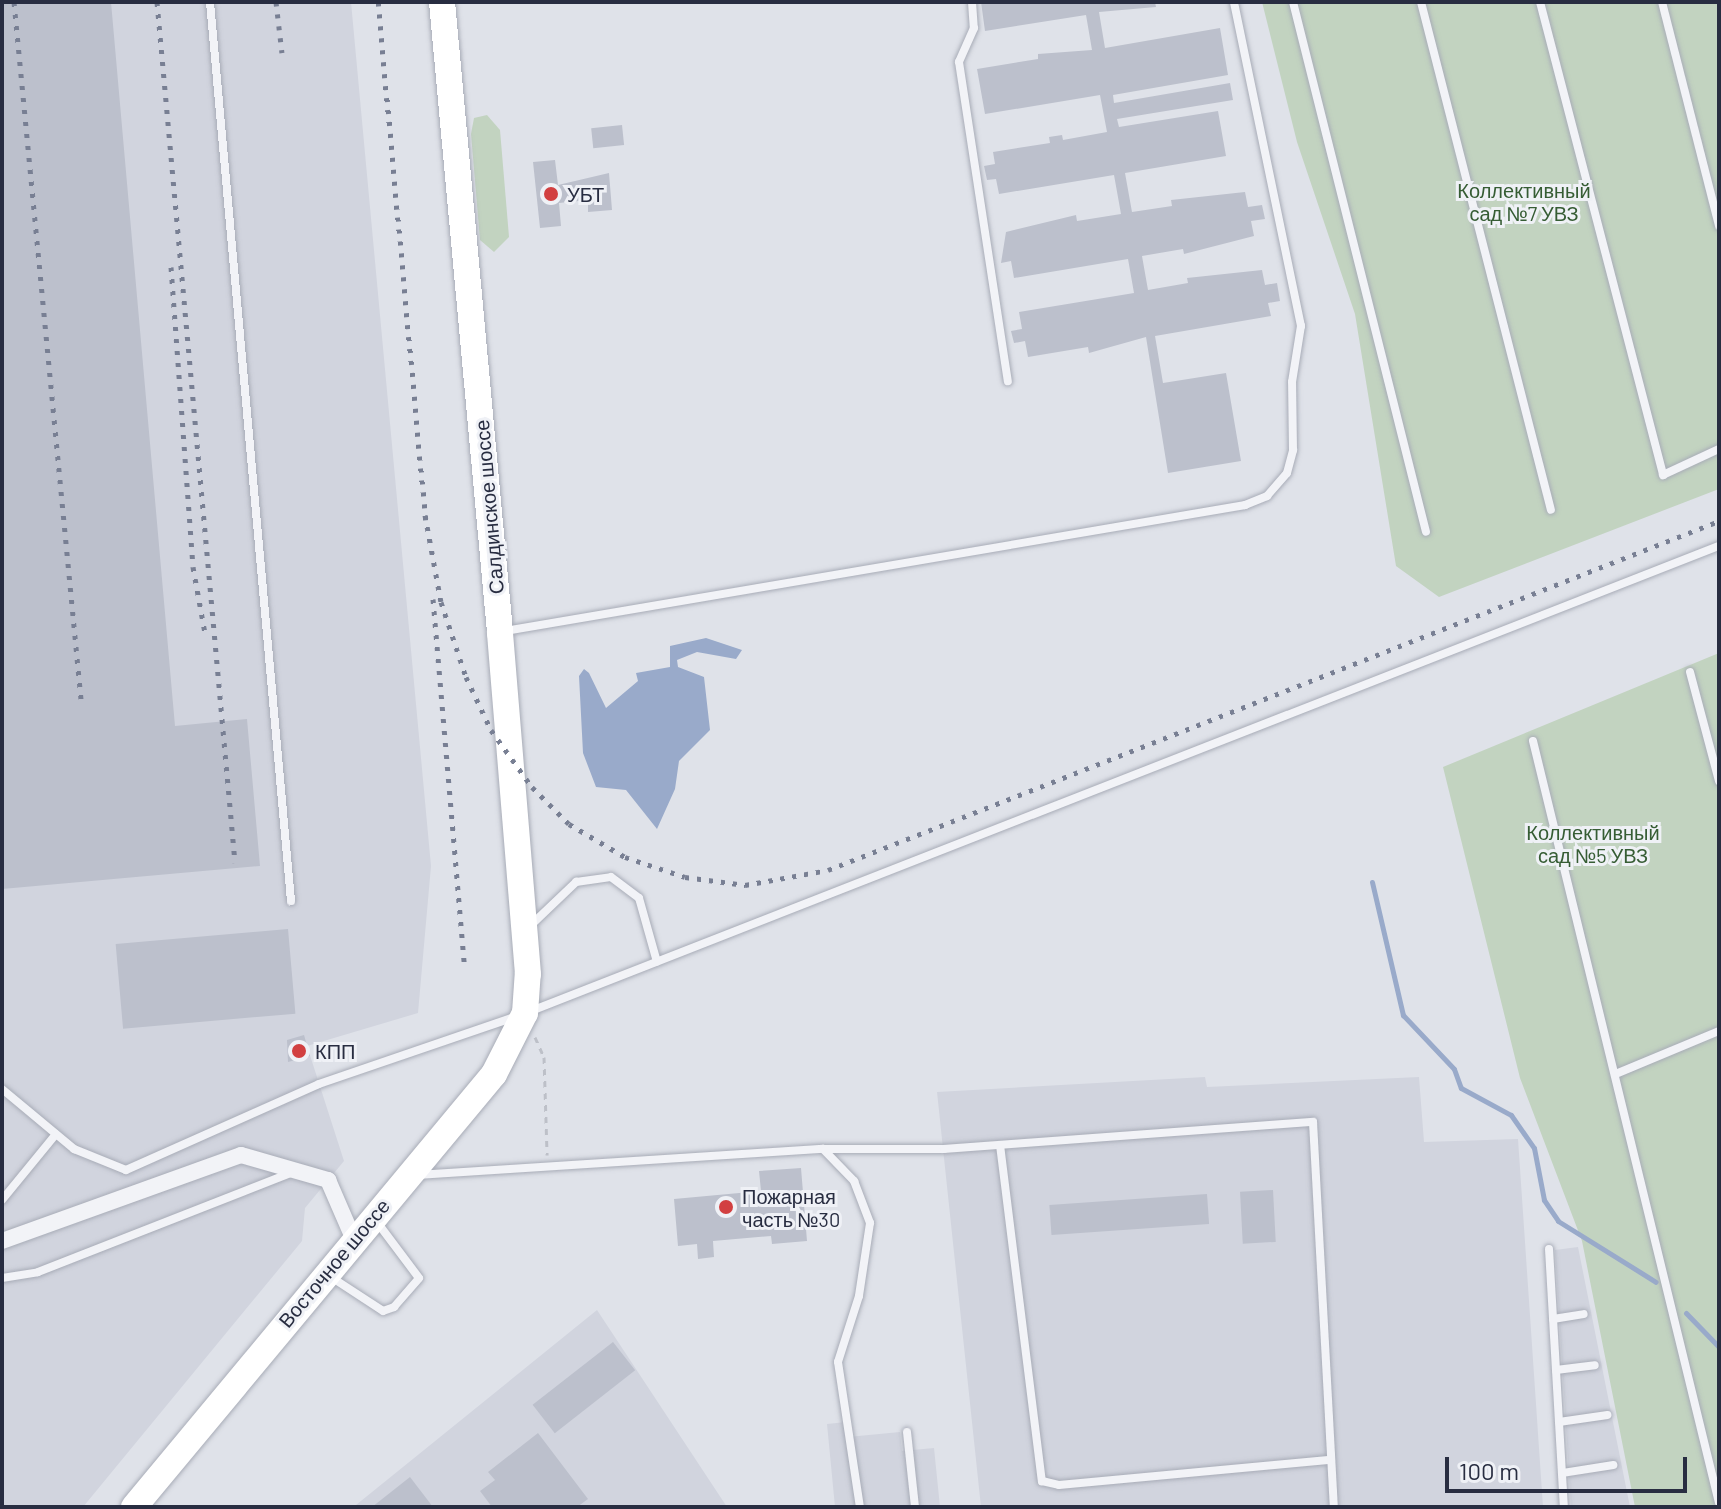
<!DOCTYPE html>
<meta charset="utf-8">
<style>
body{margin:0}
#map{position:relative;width:1721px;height:1509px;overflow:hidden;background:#dfe2e9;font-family:Barlow,sans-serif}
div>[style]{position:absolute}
.built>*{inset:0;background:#d1d4de}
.green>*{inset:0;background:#c2d3c0}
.water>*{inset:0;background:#99aaca}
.stream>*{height:5px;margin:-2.5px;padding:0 2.5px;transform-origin:2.5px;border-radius:2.5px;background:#99aaca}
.building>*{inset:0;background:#bcc0cc;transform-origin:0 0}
.path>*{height:3px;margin-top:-1.5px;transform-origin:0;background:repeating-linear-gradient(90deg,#bdc0c8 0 6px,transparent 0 12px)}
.roads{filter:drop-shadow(0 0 2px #a8acb7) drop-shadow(0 0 2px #a8acb7)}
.service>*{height:8px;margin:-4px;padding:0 4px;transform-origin:4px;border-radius:4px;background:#f2f3f7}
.minor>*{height:16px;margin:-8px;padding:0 8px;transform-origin:8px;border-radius:8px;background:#f2f3f7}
.primary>*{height:26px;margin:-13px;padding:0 13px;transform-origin:13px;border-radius:13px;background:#fff}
.rail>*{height:5px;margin-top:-2.5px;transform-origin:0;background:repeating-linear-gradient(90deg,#787f93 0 4px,transparent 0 12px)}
.dots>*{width:22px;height:22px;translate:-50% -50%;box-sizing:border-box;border:4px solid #eff1f6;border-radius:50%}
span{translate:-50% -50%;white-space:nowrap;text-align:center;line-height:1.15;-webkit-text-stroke:6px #eff1f6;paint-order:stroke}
.park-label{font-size:20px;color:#365d34}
.poi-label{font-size:20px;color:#282d41}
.left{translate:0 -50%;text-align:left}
.street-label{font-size:20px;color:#282d41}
.frame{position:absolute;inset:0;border:4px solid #282d41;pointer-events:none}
.scale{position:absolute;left:1445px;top:1457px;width:242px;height:36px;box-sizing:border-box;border:4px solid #282d41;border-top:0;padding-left:10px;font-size:24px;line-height:28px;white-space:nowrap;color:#282d41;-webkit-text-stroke:6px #eff1f6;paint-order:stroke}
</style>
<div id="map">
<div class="built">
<div style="clip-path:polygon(2px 2px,351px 2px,431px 866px,418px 1013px,307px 1046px,344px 1161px,305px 1208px,302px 1241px,83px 1507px,2px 1507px)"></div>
<div style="clip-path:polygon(1205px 1077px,1207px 1087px,1419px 1077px,1424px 1142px,1518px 1139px,1543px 1507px,981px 1507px,937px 1092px)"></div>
<div style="clip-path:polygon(1578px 1247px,1630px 1507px,1571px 1507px,1555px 1250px)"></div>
<div style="clip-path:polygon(597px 1310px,727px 1507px,336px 1507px,356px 1505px)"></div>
<div style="clip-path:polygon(846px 1422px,848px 1437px,900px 1432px,902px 1451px,934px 1448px,940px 1507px,835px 1507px,827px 1424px)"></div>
</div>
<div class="green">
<div style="clip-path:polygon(1262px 2px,1719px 2px,1719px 489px,1439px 597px,1396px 566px,1355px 314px,1297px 142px)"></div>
<div style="clip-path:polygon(487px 115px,500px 130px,509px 237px,494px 252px,480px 240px,471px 134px,474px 118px)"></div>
<div style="clip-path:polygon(1719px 653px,1719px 1507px,1635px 1507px,1582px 1241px,1520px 1078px,1443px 767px)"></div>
</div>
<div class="water">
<div style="clip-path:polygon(706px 638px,742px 650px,736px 659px,697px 652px,677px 660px,678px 667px,704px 677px,710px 730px,679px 761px,675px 789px,657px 829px,626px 790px,596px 787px,583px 753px,579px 676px,584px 669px,589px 673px,606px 708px,638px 681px,636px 673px,670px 667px,670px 646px)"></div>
</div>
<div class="stream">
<div style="left:1372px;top:882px;width:137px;rotate:76.9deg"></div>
<div style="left:1403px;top:1015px;width:74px;rotate:46.6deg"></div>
<div style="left:1454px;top:1069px;width:20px;rotate:70deg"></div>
<div style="left:1461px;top:1088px;width:57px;rotate:28.4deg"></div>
<div style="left:1511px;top:1115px;width:40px;rotate:55.1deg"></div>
<div style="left:1534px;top:1148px;width:53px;rotate:79.1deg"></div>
<div style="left:1544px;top:1200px;width:25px;rotate:56deg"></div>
<div style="left:1558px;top:1221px;width:115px;rotate:31.9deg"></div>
<div style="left:1686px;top:1313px;width:47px;rotate:45.9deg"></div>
</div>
<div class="building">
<div style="clip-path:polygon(2px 2px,111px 2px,175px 726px,247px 719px,260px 866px,2px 889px)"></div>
<div style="clip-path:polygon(981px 2px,1155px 2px,1156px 7px,1099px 12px,1105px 48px,1220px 28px,1228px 75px,1113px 95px,1114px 103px,1230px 83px,1233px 100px,1117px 119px,1119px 127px,1218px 111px,1226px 156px,1125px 173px,1132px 212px,1172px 206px,1171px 200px,1245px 192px,1248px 207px,1262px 205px,1265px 219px,1251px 221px,1254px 236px,1184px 254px,1183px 249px,1142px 256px,1148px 290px,1188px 283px,1187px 278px,1262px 270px,1265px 285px,1277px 283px,1280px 301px,1268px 303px,1271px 316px,1155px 336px,1163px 383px,1226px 373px,1241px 461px,1168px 473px,1146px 337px,1089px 353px,1088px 347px,1028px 357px,1025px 341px,1014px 343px,1011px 331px,1022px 329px,1019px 312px,1134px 293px,1128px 259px,1014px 278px,1011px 261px,1001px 263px,1006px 232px,1076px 215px,1077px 221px,1121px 214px,1114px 175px,999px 194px,996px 179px,987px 180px,984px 166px,995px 164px,993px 152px,1050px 143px,1049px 137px,1062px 135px,1063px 140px,1107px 132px,1100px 95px,985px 114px,977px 69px,1038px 59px,1038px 54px,1092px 50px,1086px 15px,985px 31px)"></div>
<div style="left:622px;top:125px;width:20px;height:31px;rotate:84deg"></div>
<div style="clip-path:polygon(555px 160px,558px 185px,609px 173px,612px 210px,588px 212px,588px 200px,559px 203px,561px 226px,540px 228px,533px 162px)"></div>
<div style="left:288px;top:929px;width:85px;height:173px;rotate:85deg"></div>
<div style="clip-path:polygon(304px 1035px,310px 1056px,288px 1062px,287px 1040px)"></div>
<div style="clip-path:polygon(801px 1168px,807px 1241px,772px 1244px,771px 1236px,713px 1241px,714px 1257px,698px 1259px,697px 1244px,678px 1246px,674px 1199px,761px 1191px,759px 1171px)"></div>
<div style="left:1273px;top:1190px;width:52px;height:33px;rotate:87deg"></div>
<div style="left:1207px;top:1194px;width:30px;height:158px;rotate:86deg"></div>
<div style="left:613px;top:1342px;width:36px;height:102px;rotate:52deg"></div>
<div style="clip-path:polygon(538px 1433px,588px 1499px,577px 1507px,492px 1507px,480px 1491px,495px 1480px,488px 1472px)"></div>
<div style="clip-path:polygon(410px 1477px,433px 1507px,372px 1507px)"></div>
</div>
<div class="path">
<div style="left:535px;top:1037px;width:22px;rotate:66deg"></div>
<div style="left:544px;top:1057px;width:98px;rotate:88.2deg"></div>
</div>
<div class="roads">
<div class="service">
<div style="left:210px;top:2px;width:903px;rotate:84.85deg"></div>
<div style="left:972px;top:2px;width:26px;rotate:86deg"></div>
<div style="left:974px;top:28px;width:37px;rotate:114deg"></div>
<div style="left:959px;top:62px;width:323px;rotate:81.3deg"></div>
<div style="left:1293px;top:2px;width:546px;rotate:75.91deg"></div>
<div style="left:1421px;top:2px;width:524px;rotate:75.65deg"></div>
<div style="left:1540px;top:2px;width:489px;rotate:75.4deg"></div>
<div style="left:1663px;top:475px;width:62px;rotate:-24.9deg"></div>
<div style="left:1662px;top:2px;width:231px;rotate:75.7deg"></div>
<div style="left:505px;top:631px;width:751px;rotate:-9.66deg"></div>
<div style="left:1245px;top:505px;width:24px;rotate:-22deg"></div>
<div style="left:1267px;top:496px;width:30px;rotate:-49deg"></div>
<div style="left:1287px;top:473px;width:24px;rotate:-75deg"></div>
<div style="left:1293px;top:450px;width:68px;rotate:-90.8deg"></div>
<div style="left:1292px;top:382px;width:57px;rotate:-80.9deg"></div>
<div style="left:1301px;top:326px;width:331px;rotate:-101.7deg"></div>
<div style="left:1690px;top:672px;width:113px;rotate:75.1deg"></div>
<div style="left:1533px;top:741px;width:784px;rotate:76.28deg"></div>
<div style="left:530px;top:926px;width:64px;rotate:-43.7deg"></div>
<div style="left:576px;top:882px;width:35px;rotate:-8deg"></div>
<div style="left:611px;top:877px;width:35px;rotate:37deg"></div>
<div style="left:639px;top:898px;width:66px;rotate:74.3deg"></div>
<div style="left:531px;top:1011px;width:1276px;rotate:-21.38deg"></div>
<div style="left:1618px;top:1073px;width:109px;rotate:-22.6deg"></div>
<div style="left:2px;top:1089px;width:94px;rotate:39.8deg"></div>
<div style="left:74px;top:1149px;width:56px;rotate:22deg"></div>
<div style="left:126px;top:1170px;width:211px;rotate:-24deg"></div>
<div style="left:319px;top:1084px;width:207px;rotate:-18.9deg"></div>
<div style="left:1000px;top:1145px;width:339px;rotate:82.9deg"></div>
<div style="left:1042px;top:1481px;width:17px;rotate:13deg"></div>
<div style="left:1059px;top:1485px;width:273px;rotate:-5.3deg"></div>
<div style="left:823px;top:1149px;width:45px;rotate:45.9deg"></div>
<div style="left:854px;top:1181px;width:45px;rotate:69.1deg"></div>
<div style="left:870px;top:1223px;width:74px;rotate:98.6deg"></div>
<div style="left:859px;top:1296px;width:69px;rotate:107.7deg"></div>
<div style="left:838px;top:1362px;width:147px;rotate:81.4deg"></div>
<div style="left:417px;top:1175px;width:407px;rotate:-3.7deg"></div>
<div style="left:823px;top:1149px;width:121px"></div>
<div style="left:944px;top:1149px;width:370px;rotate:-4.2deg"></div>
<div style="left:1313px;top:1122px;width:386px;rotate:86.9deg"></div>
<div style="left:2px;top:1200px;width:85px;rotate:-50.7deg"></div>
<div style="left:1549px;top:1249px;width:258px;rotate:86.7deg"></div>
<div style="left:331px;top:1277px;width:62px;rotate:33.2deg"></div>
<div style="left:383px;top:1311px;width:12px;rotate:-20deg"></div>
<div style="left:394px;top:1307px;width:38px;rotate:-49deg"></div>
<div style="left:419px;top:1278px;width:70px;rotate:-126.9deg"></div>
<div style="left:2px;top:1278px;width:36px;rotate:-9deg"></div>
<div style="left:38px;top:1272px;width:274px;rotate:-21.4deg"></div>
<div style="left:1553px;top:1319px;width:31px;rotate:-9deg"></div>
<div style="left:1556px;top:1370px;width:39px;rotate:-7deg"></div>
<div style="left:1559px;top:1422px;width:49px;rotate:-8.3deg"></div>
<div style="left:907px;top:1432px;width:75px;rotate:83.9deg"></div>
<div style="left:1562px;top:1473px;width:52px;rotate:-8.9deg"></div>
</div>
<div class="minor">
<div style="left:2px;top:1241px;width:254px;rotate:-19.8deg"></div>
<div style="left:241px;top:1155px;width:91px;rotate:16deg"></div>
<div style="left:328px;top:1180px;width:65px;rotate:66.6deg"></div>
</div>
<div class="primary">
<div style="left:134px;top:1507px;width:563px;rotate:-50.26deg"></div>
<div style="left:494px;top:1074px;width:68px;rotate:-63.1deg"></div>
<div style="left:525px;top:1013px;width:39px;rotate:-86deg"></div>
<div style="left:528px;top:974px;width:343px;rotate:-94.7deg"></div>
<div style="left:500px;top:632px;width:633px;rotate:-95.26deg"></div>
</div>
</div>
<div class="rail">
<div style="left:14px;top:2px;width:700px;rotate:84.51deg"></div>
<div style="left:157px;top:2px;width:864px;rotate:84.82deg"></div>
<div style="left:276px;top:2px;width:51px;rotate:83.3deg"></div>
<div style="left:378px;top:2px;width:524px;rotate:84.75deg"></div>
<div style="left:171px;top:267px;width:301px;rotate:85.8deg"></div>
<div style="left:193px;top:567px;width:67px;rotate:79.7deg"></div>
<div style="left:425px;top:515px;width:88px;rotate:79.6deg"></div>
<div style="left:441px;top:602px;width:79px;rotate:71.6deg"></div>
<div style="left:466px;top:677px;width:59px;rotate:64.7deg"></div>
<div style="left:491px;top:730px;width:70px;rotate:54.3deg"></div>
<div style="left:532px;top:787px;width:52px;rotate:45deg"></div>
<div style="left:569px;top:824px;width:65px;rotate:30.5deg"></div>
<div style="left:625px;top:857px;width:63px;rotate:18.4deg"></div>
<div style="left:685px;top:877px;width:61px;rotate:7.6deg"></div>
<div style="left:745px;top:885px;width:84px;rotate:-10.2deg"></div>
<div style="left:828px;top:870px;width:957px;rotate:-21.39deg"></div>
<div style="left:433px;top:599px;width:366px;rotate:85.1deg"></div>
</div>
<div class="dots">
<div style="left:551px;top:194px;background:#d24041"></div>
<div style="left:299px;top:1051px;background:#d24041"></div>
<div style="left:726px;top:1207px;background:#d24041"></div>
</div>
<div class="park-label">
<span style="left:1524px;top:202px">Коллективный<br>сад №7 УВЗ</span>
<span style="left:1593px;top:844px">Коллективный<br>сад №5 УВЗ</span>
</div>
<div class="poi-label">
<span class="left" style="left:567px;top:194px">УБТ</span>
<span class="left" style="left:315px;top:1051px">КПП</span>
<span class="left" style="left:742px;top:1208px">Пожарная<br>часть №30</span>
</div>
<div class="street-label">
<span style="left:489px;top:507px;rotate:-95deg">Салдинское шоссе</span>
<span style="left:334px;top:1263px;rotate:-50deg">Восточное шоссе</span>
</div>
<div class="frame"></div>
<div class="scale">100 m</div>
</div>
